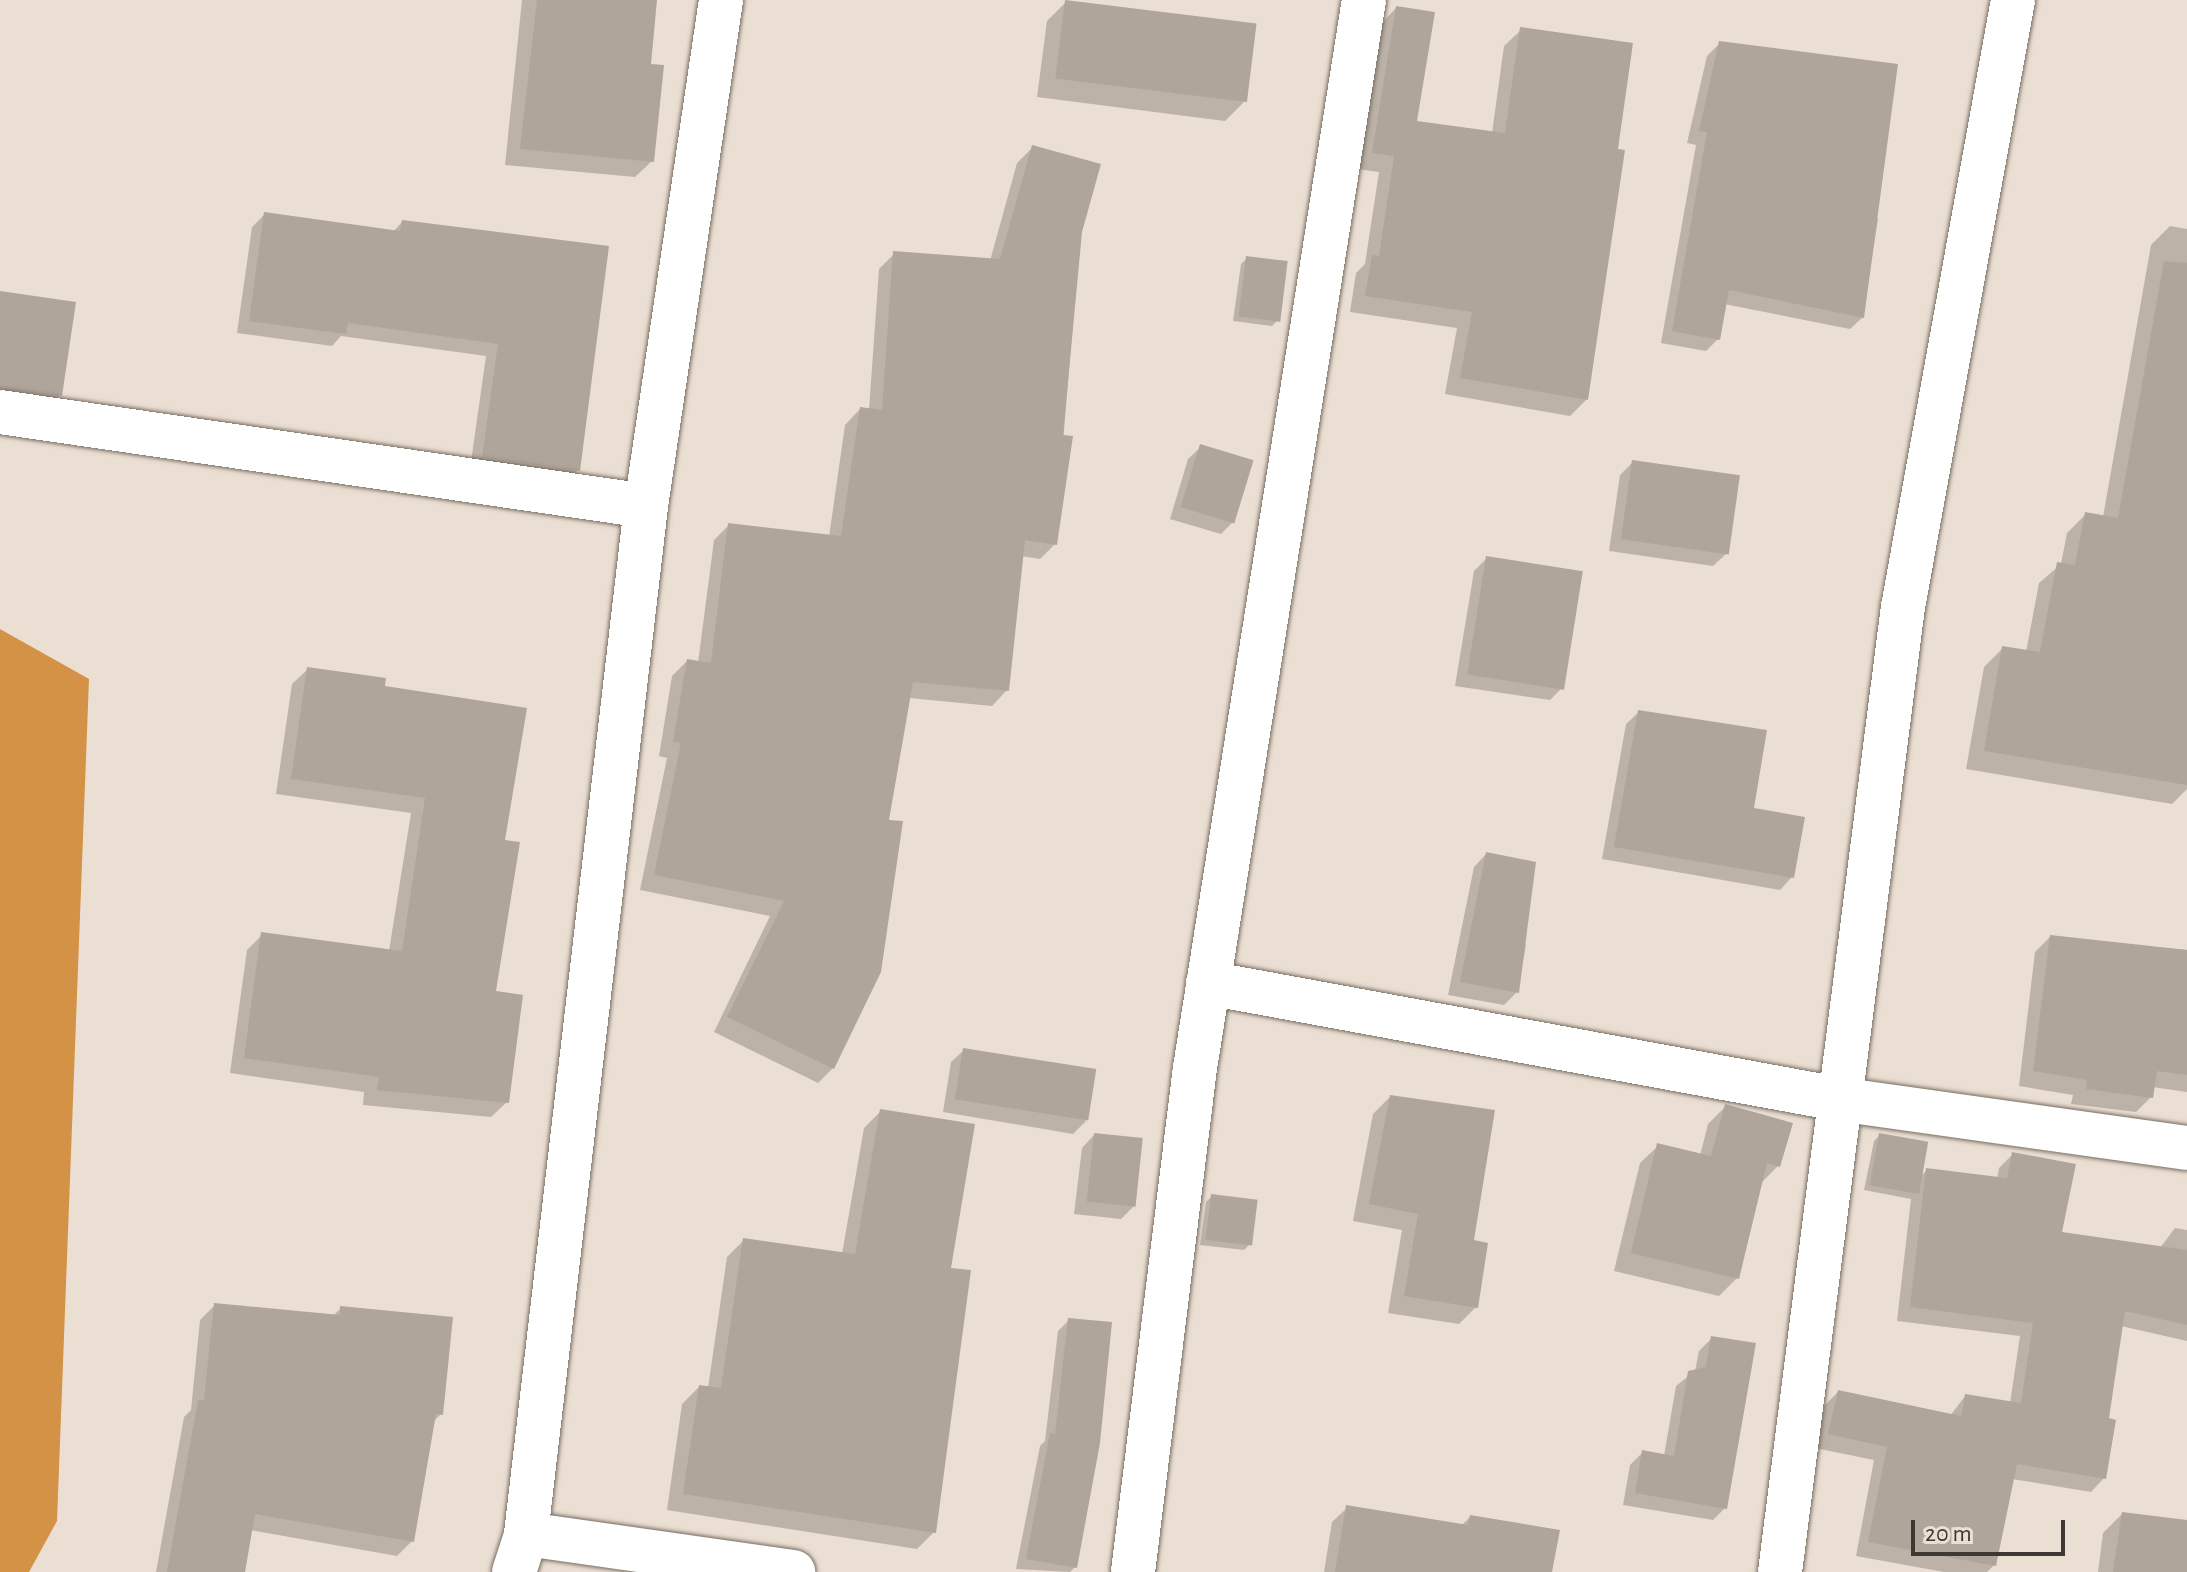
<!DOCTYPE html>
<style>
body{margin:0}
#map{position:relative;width:2187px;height:1572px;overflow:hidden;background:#ebdfd3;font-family:"Alegreya Sans",sans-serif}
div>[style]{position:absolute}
.forest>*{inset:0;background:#d39246}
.shadow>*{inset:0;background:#0003}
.building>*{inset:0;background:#b0a59a;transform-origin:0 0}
.roads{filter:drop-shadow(0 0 2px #776d62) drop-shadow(0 0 2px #776d62)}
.minor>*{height:44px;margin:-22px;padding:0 22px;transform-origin:22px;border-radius:22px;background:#fff}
span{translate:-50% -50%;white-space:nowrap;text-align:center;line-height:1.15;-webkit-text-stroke:6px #ebdfd3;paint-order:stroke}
.scale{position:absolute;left:1911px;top:1520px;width:154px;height:36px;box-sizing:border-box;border:4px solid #3d3834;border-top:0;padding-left:10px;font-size:24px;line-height:28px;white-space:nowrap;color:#3d3834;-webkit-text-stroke:6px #ebdfd3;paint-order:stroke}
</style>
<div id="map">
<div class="forest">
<div style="clip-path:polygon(0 629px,89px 679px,57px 1521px,29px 1572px,0 1572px)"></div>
</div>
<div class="shadow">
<div style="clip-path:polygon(522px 0,655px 0,649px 66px,652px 161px,635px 177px,505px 165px)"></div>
<div style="clip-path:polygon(1066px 2px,1244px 102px,1225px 121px,1037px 97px,1047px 21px)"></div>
<div style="clip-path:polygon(1396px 8px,1415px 123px,1492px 133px,1504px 46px,1521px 30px,1586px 400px,1570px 416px,1445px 394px,1457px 328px,1350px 312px,1356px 273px,1365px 264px,1379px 172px,1357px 169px,1380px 25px)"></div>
<div style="clip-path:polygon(1720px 43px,1878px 219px,1863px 317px,1850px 329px,1724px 304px,1718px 339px,1706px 351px,1661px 343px,1696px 145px,1687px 143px,1707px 56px)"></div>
<div style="clip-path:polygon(1032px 148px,1080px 232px,1055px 544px,1040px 559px,1021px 556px,1007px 690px,992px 706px,909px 698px,833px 1068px,818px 1083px,714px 1032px,770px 916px,640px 890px,667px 758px,659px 756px,672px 676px,687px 661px,698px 663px,714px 540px,729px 525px,829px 537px,845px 425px,860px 409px,869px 410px,879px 269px,894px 254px,990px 261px,1017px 163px)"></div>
<div style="clip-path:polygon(265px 214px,393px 232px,402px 222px,607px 248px,578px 470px,565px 483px,470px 469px,486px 356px,341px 336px,332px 346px,237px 333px,252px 227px)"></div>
<div style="clip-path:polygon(2170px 226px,2187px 229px,2187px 789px,2172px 804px,1966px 769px,1984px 667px,2003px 648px,2026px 652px,2039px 583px,2061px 564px,2067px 533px,2086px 514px,2103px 517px,2151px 245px)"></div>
<div style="clip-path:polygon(1247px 258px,1278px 320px,1272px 326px,1233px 321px,1241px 264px)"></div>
<div style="clip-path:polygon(0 292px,60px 395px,48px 408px,0 401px)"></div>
<div style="clip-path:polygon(1201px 447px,1233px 522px,1221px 534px,1170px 519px,1188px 459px)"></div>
<div style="clip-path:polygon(1633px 462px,1726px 554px,1713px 566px,1609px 551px,1620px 475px)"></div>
<div style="clip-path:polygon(1487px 558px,1562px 688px,1550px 700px,1455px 686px,1474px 571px)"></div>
<div style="clip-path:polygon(308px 669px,383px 688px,503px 842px,494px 993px,507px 1102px,491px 1117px,363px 1105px,364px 1092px,230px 1073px,247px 950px,262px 935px,389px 951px,411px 813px,276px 794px,292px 684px)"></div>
<div style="clip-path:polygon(1639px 712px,1752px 810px,1792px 877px,1780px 890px,1602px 859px,1626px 724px)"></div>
<div style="clip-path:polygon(1486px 854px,1520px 944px,1526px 945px,1517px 992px,1504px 1005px,1448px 995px,1474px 867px)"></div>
<div style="clip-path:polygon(2050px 937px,2187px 950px,2187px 1092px,2152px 1087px,2151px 1097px,2136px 1112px,2071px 1104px,2073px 1095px,2019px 1086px,2035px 952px)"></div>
<div style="clip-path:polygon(964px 1050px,1086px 1121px,1073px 1134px,943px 1112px,951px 1062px)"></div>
<div style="clip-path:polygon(1390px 1097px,1472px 1242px,1476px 1307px,1459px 1324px,1388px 1313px,1402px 1230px,1353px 1221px,1373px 1114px)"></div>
<div style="clip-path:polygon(1726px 1106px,1778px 1166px,1760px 1184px,1737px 1278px,1719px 1296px,1614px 1271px,1640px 1163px,1658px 1146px,1700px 1156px,1708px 1124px)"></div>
<div style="clip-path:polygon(881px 1111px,948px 1269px,934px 1532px,917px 1549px,667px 1510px,682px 1404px,699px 1387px,708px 1388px,727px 1257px,744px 1240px,842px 1254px,864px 1128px)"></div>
<div style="clip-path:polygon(1094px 1135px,1134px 1206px,1121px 1219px,1074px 1214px,1082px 1148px)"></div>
<div style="clip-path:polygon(1880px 1135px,1922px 1175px,1927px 1170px,1997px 1179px,1999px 1168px,2013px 1154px,2059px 1234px,2160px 1248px,2175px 1228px,2187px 1230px,2187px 1341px,2121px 1326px,2106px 1420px,2104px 1478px,2091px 1492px,2012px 1479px,1994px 1565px,1987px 1572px,1944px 1572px,1856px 1556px,1874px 1460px,1815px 1448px,1824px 1406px,1838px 1392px,1950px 1416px,1965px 1396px,2010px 1403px,2020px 1336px,1897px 1321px,1911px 1199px,1864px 1190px,1874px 1141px)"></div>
<div style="clip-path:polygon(1212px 1196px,1250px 1244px,1244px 1250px,1200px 1245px,1206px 1202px)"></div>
<div style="clip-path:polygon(215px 1305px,333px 1316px,341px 1308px,441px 1414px,433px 1422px,412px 1541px,397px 1556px,250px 1530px,243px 1572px,156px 1572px,184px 1417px,191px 1410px,200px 1320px)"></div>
<div style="clip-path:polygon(1069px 1320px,1075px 1567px,1070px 1572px,1016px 1569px,1040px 1446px,1045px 1441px,1058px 1331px)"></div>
<div style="clip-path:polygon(1712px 1338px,1725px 1508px,1713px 1520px,1623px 1505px,1630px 1465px,1642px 1453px,1664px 1456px,1676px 1386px,1695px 1371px,1699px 1351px)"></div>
<div style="clip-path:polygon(1347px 1508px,1461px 1526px,1470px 1517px,1550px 1572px,1324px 1572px,1332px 1522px)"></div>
<div style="clip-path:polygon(2122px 1514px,2187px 1522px,2187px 1572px,2098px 1572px,2103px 1533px)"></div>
</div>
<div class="building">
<div style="clip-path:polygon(537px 0,657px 0,651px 64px,664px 65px,654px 162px,520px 149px)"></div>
<div style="left:1065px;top:0;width:193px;height:79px;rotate:7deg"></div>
<div style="clip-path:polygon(1396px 6px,1435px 12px,1417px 121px,1505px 133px,1520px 27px,1633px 43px,1618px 149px,1625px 150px,1588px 400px,1460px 378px,1472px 312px,1365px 296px,1372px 255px,1379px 256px,1394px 156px,1372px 153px)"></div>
<div style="clip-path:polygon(1719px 41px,1898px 64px,1864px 318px,1729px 290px,1720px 340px,1672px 331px,1707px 132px,1699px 131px)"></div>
<div style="clip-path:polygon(1032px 145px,1101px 164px,1082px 232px,1063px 435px,1073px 436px,1057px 545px,1025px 540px,1009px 691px,913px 682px,889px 820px,903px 821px,881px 972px,834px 1069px,727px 1017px,784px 901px,654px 875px,681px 743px,673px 742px,687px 659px,711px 663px,728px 523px,841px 536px,860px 407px,882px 410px,893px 251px,1000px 259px)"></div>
<div style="clip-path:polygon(264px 212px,400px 231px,402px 220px,609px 246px,580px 471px,482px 457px,498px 344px,348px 323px,346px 334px,249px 321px)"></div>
<div style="left:1246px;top:256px;width:42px;height:61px;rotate:7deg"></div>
<div style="clip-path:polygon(2164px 261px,2187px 263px,2187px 785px,1984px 751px,2002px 646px,2040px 652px,2057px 562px,2075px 565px,2085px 512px,2118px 518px)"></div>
<div style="clip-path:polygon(0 291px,76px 302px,62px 396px,0 388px)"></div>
<div style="left:1200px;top:444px;width:56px;height:66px;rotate:17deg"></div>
<div style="left:1632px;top:460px;width:109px;height:80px;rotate:8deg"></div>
<div style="left:1486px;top:556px;width:98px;height:120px;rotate:9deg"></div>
<div style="clip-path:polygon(307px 667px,386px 678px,385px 686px,527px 708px,505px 840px,520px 842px,496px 991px,523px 995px,509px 1103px,377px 1090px,379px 1077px,244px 1058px,261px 932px,402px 951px,425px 798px,291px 779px)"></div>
<div style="clip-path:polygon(1638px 710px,1767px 730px,1754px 808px,1805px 817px,1794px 878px,1614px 847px)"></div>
<div style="clip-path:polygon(1486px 852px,1536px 862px,1519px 993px,1460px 982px)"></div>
<div style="clip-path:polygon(2050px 935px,2187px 950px,2187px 1075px,2157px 1071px,2153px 1098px,2086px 1089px,2087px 1080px,2033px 1071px)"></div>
<div style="left:963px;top:1048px;width:135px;height:52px;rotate:9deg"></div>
<div style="clip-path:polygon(1390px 1095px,1495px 1110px,1474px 1240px,1488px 1243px,1478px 1308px,1404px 1296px,1418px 1214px,1369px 1204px)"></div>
<div style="clip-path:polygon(1725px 1104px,1793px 1123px,1780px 1167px,1767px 1163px,1739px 1279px,1631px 1253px,1657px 1143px,1711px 1156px)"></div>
<div style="clip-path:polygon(880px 1109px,975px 1124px,951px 1268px,971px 1270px,936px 1533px,683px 1494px,699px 1385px,721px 1388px,743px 1238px,855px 1254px)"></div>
<div style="left:1094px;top:1133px;width:49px;height:69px;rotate:6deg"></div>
<div style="left:1879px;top:1133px;width:50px;height:53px;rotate:10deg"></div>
<div style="clip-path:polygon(2012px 1152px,2076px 1164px,2062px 1232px,2187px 1250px,2187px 1325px,2125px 1311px,2109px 1418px,2116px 1420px,2106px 1479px,2017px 1464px,1996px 1566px,1868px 1542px,1887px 1447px,1828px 1434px,1838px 1390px,1961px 1416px,1965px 1394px,2021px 1403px,2033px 1323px,1910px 1307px,1926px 1168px,2007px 1178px)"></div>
<div style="left:1211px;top:1194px;width:47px;height:46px;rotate:7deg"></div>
<div style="clip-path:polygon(214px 1303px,340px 1315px,340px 1306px,453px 1317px,443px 1415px,436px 1414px,414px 1542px,255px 1514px,245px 1572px,167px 1572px,198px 1400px,204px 1400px)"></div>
<div style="clip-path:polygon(1068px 1318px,1112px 1322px,1100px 1443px,1077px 1568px,1026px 1559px,1050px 1433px,1055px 1434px)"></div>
<div style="clip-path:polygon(1711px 1336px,1756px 1343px,1727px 1509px,1635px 1493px,1642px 1450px,1674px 1456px,1688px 1371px,1706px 1367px)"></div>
<div style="clip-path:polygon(1346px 1505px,1468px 1525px,1470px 1515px,1560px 1530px,1552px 1572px,1335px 1572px)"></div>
<div style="clip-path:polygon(2122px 1512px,2187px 1520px,2187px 1572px,2113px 1572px)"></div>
</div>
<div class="roads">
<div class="minor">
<div style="left:0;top:412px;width:653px;rotate:8.28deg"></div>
<div style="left:1208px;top:983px;width:641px;rotate:10.43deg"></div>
<div style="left:1838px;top:1099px;width:352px;rotate:8deg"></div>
<div style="left:526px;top:1534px;width:1035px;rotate:-83.34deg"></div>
<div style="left:646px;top:506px;width:512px;rotate:-81.57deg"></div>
<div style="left:514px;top:1572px;width:40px;rotate:-72deg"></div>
<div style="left:526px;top:1534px;width:270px;rotate:8.1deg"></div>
<div style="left:1133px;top:1572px;width:508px;rotate:-82.99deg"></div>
<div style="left:1195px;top:1068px;width:1081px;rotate:-81.01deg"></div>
<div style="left:1780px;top:1572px;width:973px;rotate:-82.74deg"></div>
<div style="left:1903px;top:607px;width:617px;rotate:-79.73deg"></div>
</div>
</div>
<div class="scale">20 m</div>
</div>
